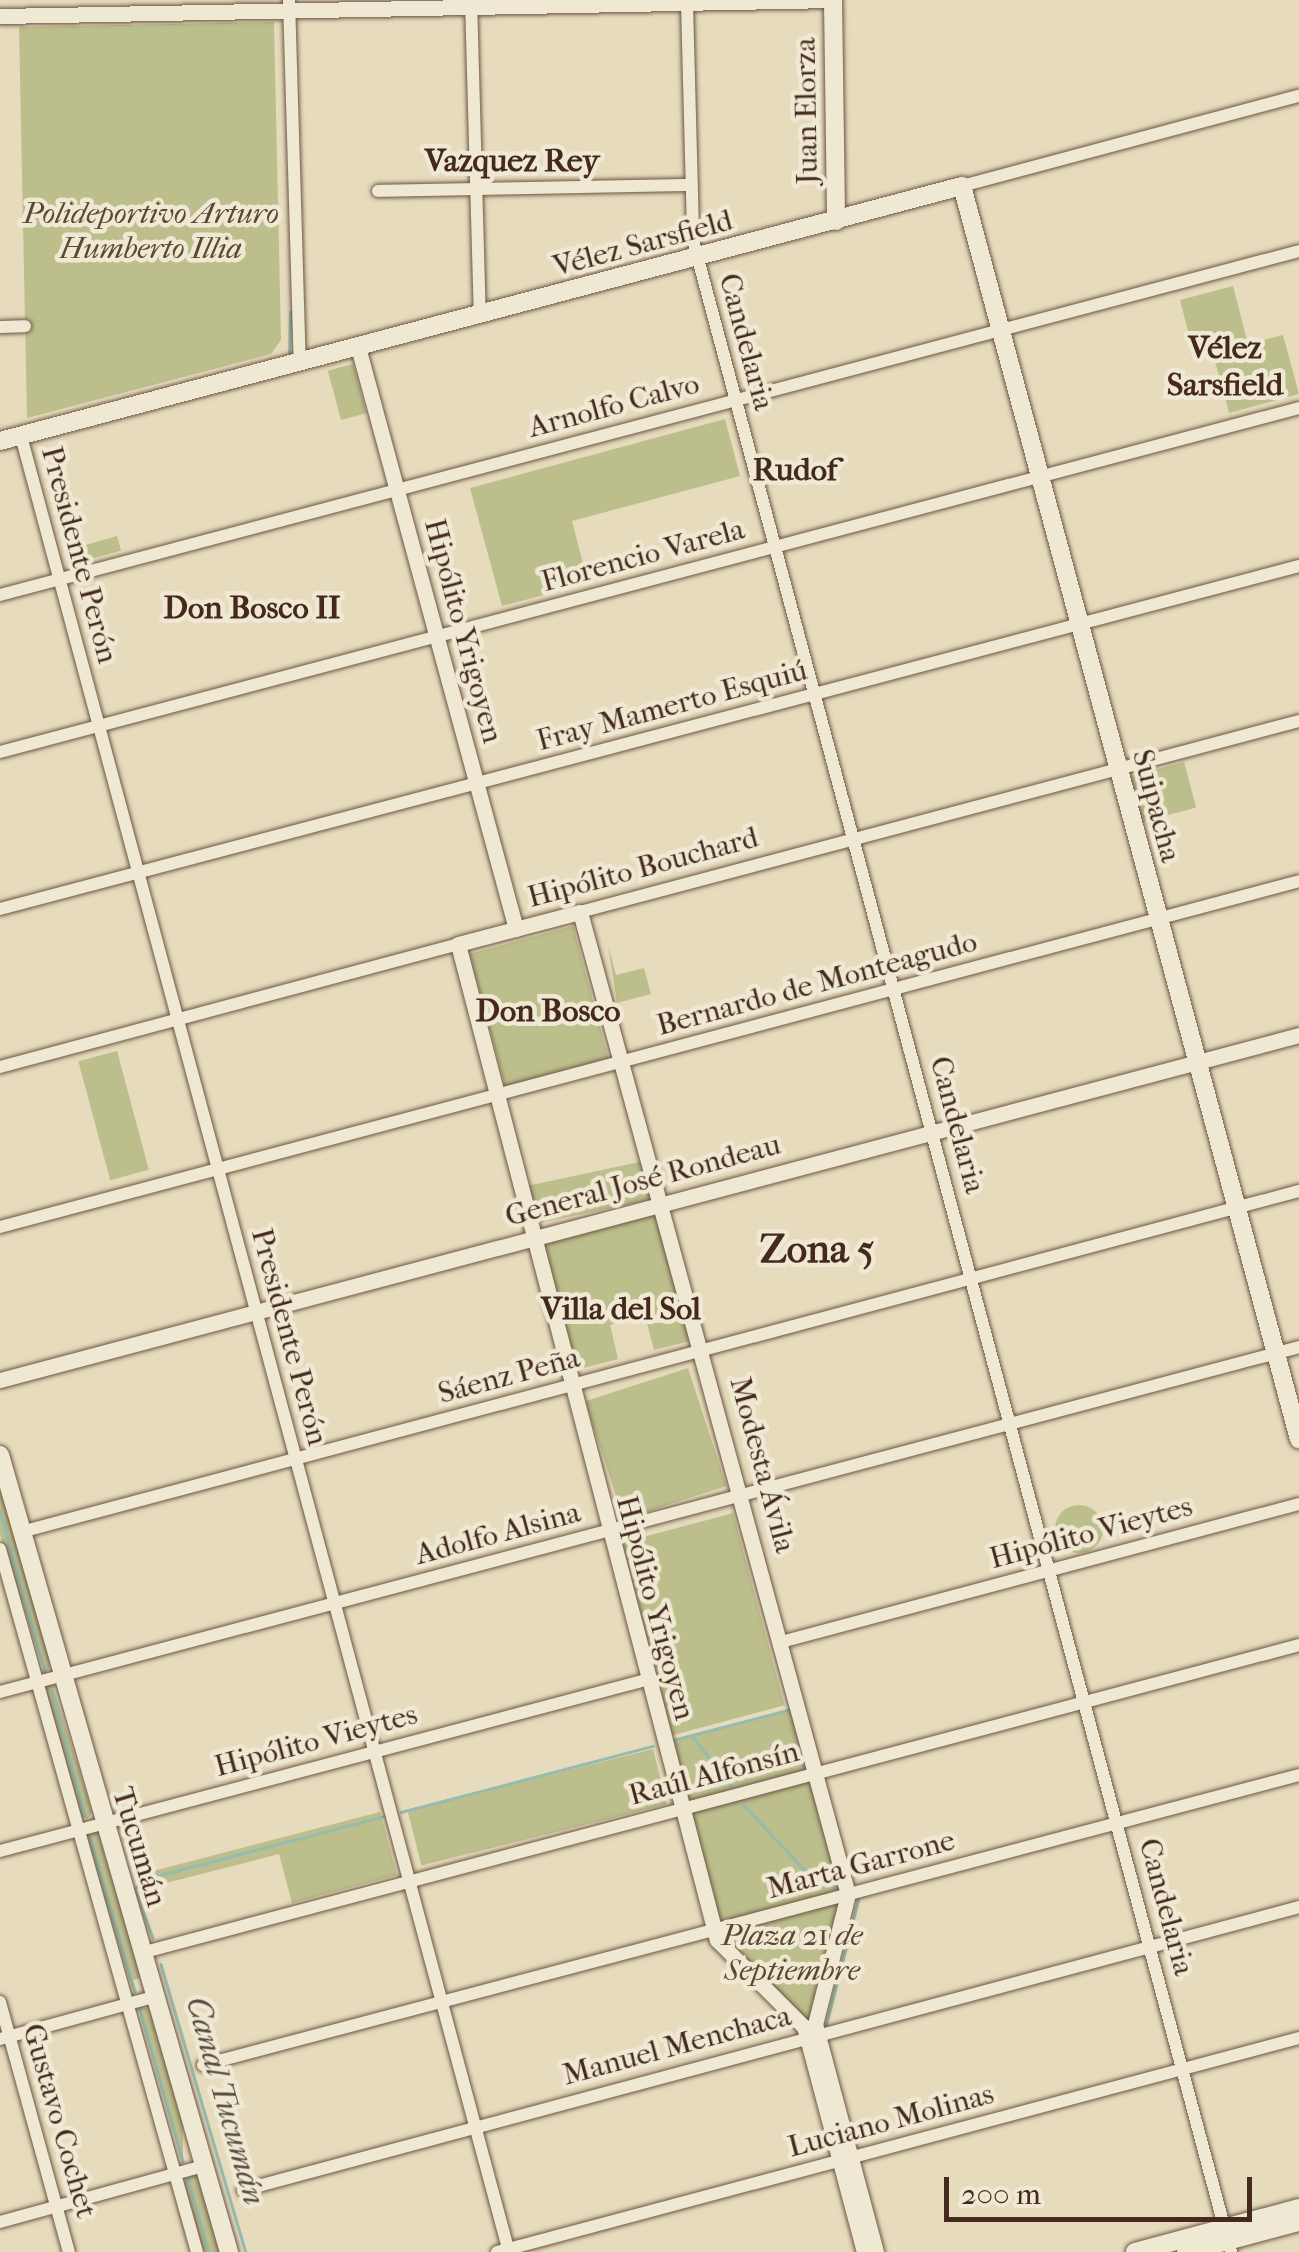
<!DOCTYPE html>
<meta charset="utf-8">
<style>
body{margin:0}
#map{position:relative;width:1299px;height:2252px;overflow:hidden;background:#e6dbbc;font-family:"IM FELL French Canon",serif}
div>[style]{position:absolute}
.green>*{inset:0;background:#bcbe8c;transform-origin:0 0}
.round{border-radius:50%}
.stream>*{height:2.5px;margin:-1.25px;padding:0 1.25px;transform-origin:1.25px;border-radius:1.25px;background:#96bbaf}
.roads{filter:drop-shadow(0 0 2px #6c5644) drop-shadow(0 0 2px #6c5644)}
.minor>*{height:12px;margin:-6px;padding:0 6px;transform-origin:6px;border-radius:6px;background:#efe8d3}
.tertiary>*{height:15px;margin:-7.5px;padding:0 7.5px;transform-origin:7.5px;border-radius:7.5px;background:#efe8d3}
.secondary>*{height:18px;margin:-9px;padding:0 9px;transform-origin:9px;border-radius:9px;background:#efe8d3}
span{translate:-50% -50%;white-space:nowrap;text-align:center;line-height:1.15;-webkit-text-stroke:9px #efe8d3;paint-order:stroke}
.street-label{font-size:30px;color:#44291c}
.park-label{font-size:30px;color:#5c4732;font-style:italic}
.neighbourhood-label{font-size:32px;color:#44291c;font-weight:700}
.water-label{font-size:32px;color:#584e41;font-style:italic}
.district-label{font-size:40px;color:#44291c;font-weight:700}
.scale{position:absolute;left:944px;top:2177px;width:308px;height:45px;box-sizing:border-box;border:5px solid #44291c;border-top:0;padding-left:12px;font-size:30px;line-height:35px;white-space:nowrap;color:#44291c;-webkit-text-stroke:8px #efe8d3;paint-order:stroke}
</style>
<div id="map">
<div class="green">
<div style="clip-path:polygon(274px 22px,281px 340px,271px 354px,27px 418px,19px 27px)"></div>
<div style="clip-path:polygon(1233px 286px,1248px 344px,1283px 335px,1299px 394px,1229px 413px,1213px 354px,1195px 358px,1180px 300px)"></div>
<div style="left:353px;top:364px;width:51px;height:26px;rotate:75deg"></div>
<div style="clip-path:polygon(725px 419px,740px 476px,572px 521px,588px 583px,502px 606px,470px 488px)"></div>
<div style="left:117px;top:536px;width:15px;height:51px;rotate:74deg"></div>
<div style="left:1184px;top:762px;width:47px;height:56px;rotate:75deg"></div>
<div style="left:573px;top:926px;width:137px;height:107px;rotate:75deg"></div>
<div style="clip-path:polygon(608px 945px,616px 975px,644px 968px,651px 994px,617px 1003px)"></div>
<div style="left:117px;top:1051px;width:123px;height:40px;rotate:75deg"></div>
<div style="left:644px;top:1161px;width:39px;height:121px;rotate:78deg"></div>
<div style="clip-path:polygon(658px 1214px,690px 1341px,654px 1350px,645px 1316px,610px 1325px,618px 1359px,572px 1371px,537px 1245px)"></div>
<div style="left:688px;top:1368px;width:124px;height:108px;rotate:72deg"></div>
<div style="clip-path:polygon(0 1487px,51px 1664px,45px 1675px,0 1534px)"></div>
<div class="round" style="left:1055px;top:1505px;width:48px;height:48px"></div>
<div style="left:733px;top:1513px;width:199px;height:116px;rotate:75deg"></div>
<div style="clip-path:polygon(52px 1683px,92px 1812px,88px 1819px,79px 1816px,44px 1688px)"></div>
<div style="left:798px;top:1707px;width:194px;height:140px;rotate:75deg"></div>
<div style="left:653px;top:1749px;width:57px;height:253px;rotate:76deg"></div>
<div style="clip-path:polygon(380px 1812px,397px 1875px,292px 1903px,279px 1854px,143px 1889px,134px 1876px)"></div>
<div style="left:97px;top:1830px;width:154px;height:13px;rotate:73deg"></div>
<div style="clip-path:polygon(842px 1899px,808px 2023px,722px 1932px)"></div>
<div style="clip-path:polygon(137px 2004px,153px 2011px,183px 2114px,183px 2165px)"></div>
<div style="clip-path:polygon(192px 2173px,202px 2179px,223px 2252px,202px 2252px,183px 2183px)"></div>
</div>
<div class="stream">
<div style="left:289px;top:355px;width:43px;rotate:-88.7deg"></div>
<div style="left:0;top:1511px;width:165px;rotate:74.2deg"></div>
<div style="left:52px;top:1691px;width:128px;rotate:75.1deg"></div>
<div style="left:693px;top:1737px;width:63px;rotate:52deg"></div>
<div style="left:673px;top:1740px;width:122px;rotate:-14.7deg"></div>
<div style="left:782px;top:1752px;width:28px;rotate:32deg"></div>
<div style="left:744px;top:1805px;width:103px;rotate:47deg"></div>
<div style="left:814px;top:1880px;width:28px;rotate:21deg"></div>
<div style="left:401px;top:1812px;width:260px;rotate:-14.7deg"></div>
<div style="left:89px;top:1834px;width:164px;rotate:73.7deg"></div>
<div style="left:834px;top:1871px;width:16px;rotate:76deg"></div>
<div style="left:135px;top:1889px;width:11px;rotate:-56deg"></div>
<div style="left:141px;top:1880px;width:252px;rotate:-14.7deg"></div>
<div style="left:135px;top:1889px;width:52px;rotate:69.8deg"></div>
<div style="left:161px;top:1964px;width:300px;rotate:73.6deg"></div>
<div style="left:140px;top:2009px;width:158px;rotate:74.2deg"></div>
<div style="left:826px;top:2025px;width:129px;rotate:-75.6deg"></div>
<div style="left:188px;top:2178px;width:77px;rotate:74.2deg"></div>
</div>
<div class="roads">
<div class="minor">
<div style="left:289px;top:0;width:362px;rotate:88.3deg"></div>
<div style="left:471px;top:0;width:315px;rotate:88.4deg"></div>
<div style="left:687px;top:3px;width:237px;rotate:88.5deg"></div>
<div style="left:693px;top:240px;width:2083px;rotate:75.03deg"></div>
<div style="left:962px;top:186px;width:349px;rotate:-15deg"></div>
<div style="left:378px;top:191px;width:314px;rotate:-1.1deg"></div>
<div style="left:0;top:327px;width:25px;rotate:-2deg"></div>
<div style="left:21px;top:436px;width:1880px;rotate:74.96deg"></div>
<div style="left:0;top:595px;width:1344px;rotate:-14.83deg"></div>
<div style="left:0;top:752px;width:1344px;rotate:-14.83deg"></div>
<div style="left:0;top:909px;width:1344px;rotate:-14.79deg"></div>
<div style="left:580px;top:912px;width:744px;rotate:-14.88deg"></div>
<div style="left:0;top:1067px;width:474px;rotate:-15deg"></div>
<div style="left:0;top:1227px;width:1344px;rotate:-14.91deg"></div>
<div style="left:21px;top:1532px;width:1323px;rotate:-14.94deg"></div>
<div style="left:0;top:1549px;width:730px;rotate:74.35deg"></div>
<div style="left:781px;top:1642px;width:536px;rotate:-14.92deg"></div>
<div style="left:0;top:1692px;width:1344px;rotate:-14.87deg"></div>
<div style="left:0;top:1851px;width:668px;rotate:-14.83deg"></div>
<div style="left:141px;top:1953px;width:1198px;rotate:-14.89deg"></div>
<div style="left:0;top:2002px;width:259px;rotate:74.6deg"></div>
<div style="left:0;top:2039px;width:160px;rotate:-15.3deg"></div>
<div style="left:203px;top:2065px;width:1134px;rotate:-14.82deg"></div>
<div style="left:243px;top:2190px;width:1093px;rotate:-15deg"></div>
<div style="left:0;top:2222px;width:212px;rotate:-15.4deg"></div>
<div style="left:497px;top:2252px;width:830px;rotate:-14.94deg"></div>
</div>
<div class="tertiary">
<div style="left:0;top:16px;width:833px;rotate:-1.1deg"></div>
<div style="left:358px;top:347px;width:603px;rotate:74.81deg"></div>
<div style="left:0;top:1380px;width:1344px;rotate:-14.87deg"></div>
<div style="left:864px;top:2252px;width:233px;rotate:-104.9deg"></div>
<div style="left:804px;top:2027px;width:123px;rotate:-135deg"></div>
<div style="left:717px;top:1940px;width:1029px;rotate:-104.58deg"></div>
<div style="left:458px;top:944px;width:126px;rotate:-14.7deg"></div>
<div style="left:580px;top:912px;width:1018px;rotate:74.74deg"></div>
<div style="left:848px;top:1894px;width:134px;rotate:104.2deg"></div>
<div style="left:815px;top:2024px;width:236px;rotate:75deg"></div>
</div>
<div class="secondary">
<div style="left:833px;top:0;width:221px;rotate:89.2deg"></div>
<div style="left:0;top:441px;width:995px;rotate:-14.85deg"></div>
<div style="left:962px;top:186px;width:1298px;rotate:74.95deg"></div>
<div style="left:0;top:1455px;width:829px;rotate:73.97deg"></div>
<div style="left:1135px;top:2252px;width:170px;rotate:-15deg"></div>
<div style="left:1186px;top:2252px;width:117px;rotate:-14.9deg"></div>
</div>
</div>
<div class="street-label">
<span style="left:807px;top:111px;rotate:-91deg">Juan Elorza</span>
<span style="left:643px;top:244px;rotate:-15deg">Vélez Sarsfield</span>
<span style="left:746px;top:342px;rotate:75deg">Candelaria</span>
<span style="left:614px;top:406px;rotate:-15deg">Arnolfo Calvo</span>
<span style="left:79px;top:555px;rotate:75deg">Presidente Perón</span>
<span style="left:643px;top:556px;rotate:-15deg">Florencio Varela</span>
<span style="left:463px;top:631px;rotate:75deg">Hipólito Yrigoyen</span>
<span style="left:672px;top:706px;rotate:-15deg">Fray Mamerto Esquiú</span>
<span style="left:1156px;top:806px;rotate:75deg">Suipacha</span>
<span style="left:643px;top:868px;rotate:-15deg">Hipólito Bouchard</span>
<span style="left:817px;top:984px;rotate:-15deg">Bernardo de Monteagudo</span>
<span style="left:957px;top:1125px;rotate:75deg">Candelaria</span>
<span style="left:643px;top:1181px;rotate:-15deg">General José Rondeau</span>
<span style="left:289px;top:1337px;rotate:75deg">Presidente Perón</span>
<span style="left:509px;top:1376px;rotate:-15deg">Sáenz Peña</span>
<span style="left:762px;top:1465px;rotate:75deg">Modesta Ávila</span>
<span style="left:1091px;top:1533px;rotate:-15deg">Hipólito Vieytes</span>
<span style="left:498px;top:1534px;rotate:-15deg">Adolfo Alsina</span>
<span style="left:655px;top:1608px;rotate:75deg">Hipólito Yrigoyen</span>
<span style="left:316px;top:1741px;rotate:-15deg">Hipólito Vieytes</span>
<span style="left:714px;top:1774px;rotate:-15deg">Raúl Alfonsín</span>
<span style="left:139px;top:1847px;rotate:73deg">Tucumán</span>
<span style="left:861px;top:1865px;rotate:-15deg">Marta Garrone</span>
<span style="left:1166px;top:1907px;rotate:75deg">Candelaria</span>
<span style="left:677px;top:2046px;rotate:-15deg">Manuel Menchaca</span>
<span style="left:59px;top:2121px;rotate:74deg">Gustavo Cochet</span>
<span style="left:891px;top:2121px;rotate:-15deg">Luciano Molinas</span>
</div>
<div class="park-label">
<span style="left:151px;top:231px">Polideportivo Arturo<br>Humberto Illia</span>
<span style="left:792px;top:1953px">Plaza 21 de<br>Septiembre</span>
</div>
<div class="neighbourhood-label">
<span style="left:512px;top:161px">Vazquez Rey</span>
<span style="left:1225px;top:367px">Vélez<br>Sarsfield</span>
<span style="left:795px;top:470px">Rudof</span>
<span style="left:252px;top:608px">Don Bosco II</span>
<span style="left:548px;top:1011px">Don Bosco</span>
<span style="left:621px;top:1309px">Villa del Sol</span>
</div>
<div class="water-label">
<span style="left:225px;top:2101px;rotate:74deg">Canal Tucumán</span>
</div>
<div class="district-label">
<span style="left:817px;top:1249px">Zona 5</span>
</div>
<div class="scale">200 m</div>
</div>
